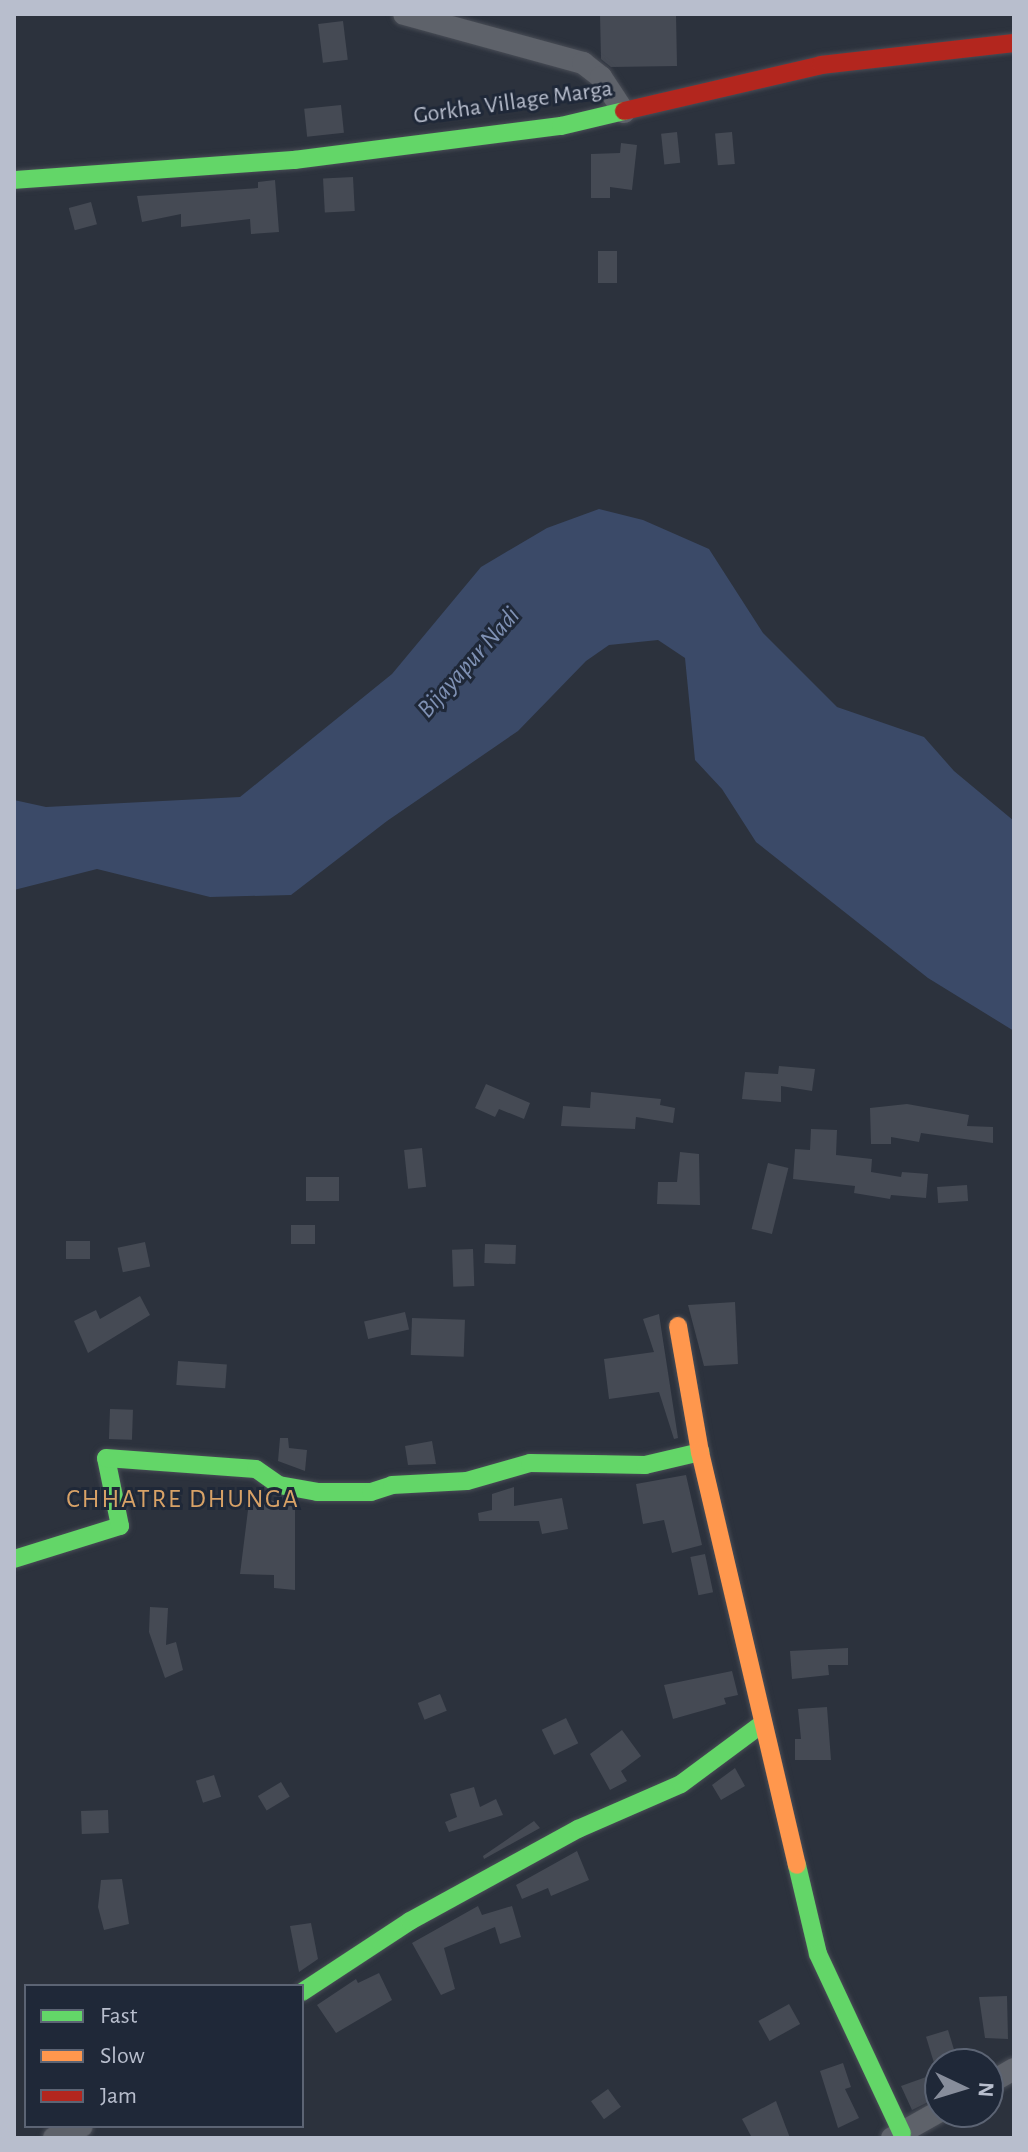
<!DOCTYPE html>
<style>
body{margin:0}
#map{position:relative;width:1028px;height:2152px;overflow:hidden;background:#2c323d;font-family:"Alegreya Sans",sans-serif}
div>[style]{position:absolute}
.water>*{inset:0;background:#3b4a68}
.building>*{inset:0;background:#454a54;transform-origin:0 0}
.roads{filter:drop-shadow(0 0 2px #494d56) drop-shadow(0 0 2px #494d56)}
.street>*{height:22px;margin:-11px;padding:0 11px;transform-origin:11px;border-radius:11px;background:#5e626a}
.fast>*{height:18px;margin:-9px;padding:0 9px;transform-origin:9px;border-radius:9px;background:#63d668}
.slow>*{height:18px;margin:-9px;padding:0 9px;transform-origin:9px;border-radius:9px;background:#ff974d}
.jam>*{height:18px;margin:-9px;padding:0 9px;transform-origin:9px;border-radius:9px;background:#b3261e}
span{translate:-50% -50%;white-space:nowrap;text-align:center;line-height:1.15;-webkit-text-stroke:6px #1f2838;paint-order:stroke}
.street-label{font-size:24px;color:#b8becd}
.water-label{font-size:26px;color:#7f91b4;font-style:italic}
.neighbourhood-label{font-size:26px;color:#d8a267;letter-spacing:2px}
.frame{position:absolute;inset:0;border:16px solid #b8becd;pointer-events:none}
.legend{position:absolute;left:24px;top:1984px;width:280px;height:144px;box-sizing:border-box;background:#1f2838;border:2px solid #5c6474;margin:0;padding:10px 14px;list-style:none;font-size:24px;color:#b8becd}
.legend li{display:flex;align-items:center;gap:16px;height:40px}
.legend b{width:40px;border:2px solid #5c6474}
.north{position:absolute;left:924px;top:2048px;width:80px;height:80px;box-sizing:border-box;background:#1f2838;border:2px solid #5c6474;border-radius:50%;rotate:94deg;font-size:22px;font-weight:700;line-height:32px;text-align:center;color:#b8becd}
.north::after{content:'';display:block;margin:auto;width:28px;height:36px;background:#878d9b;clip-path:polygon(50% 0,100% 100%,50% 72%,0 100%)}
</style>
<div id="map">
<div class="water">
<div style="clip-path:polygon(599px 509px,643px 520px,709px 549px,763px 633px,837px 707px,924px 737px,954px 771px,1014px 821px,1014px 1031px,928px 978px,756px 842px,722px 789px,695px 760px,685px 658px,658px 640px,609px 645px,586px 661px,518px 731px,387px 821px,291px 895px,210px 897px,97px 869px,14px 890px,14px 800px,46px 807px,240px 797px,392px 674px,481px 567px,547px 528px)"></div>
</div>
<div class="building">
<div style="clip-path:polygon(600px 14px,676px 14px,677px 66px,611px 67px,601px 59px)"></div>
<div style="left:343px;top:21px;width:39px;height:25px;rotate:83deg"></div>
<div style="left:341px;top:105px;width:28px;height:37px;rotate:84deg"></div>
<div style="left:677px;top:132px;width:31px;height:16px;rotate:84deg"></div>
<div style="left:732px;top:132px;width:32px;height:17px;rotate:85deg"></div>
<div style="clip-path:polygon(621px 143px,637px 145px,632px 190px,610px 187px,610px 198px,591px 198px,591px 154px,620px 153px)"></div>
<div style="left:353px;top:177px;width:34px;height:30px;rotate:87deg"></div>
<div style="clip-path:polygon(275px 180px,279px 232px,251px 234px,250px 219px,181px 227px,181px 214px,142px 222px,137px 196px,258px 188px,258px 182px)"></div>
<div style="left:91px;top:202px;width:23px;height:23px;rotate:75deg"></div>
<div style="left:598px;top:251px;width:19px;height:32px"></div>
<div style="clip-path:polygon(779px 1066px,815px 1069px,812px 1091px,781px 1086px,781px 1102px,742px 1099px,745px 1072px,778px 1074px)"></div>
<div style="clip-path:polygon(486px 1084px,530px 1103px,524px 1119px,499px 1109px,495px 1117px,475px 1108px)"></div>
<div style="clip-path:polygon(591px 1092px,661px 1099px,660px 1105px,675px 1108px,673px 1123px,636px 1117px,635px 1129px,561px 1126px,563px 1106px,590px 1108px)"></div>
<div style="clip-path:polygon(907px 1104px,969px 1115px,967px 1126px,993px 1127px,993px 1143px,921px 1133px,919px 1142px,891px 1137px,891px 1144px,871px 1144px,870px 1108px)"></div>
<div style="clip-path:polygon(811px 1129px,837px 1130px,836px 1155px,872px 1159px,871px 1172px,901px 1177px,902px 1172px,928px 1174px,926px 1198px,891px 1195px,890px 1199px,854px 1193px,855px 1186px,793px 1179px,795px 1149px,810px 1150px)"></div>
<div style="left:422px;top:1148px;width:39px;height:18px;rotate:84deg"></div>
<div style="clip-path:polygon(680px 1152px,699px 1154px,700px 1205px,657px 1204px,658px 1182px,677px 1182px)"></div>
<div style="left:768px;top:1163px;width:21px;height:68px;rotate:14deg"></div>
<div style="left:306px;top:1177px;width:33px;height:24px"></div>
<div style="left:967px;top:1185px;width:16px;height:30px;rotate:86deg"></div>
<div style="left:291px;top:1225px;width:24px;height:19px"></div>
<div style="left:66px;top:1241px;width:24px;height:18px"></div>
<div style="left:145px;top:1242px;width:25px;height:28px;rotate:78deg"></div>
<div style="left:485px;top:1244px;width:31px;height:19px;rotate:2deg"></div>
<div style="left:473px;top:1249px;width:37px;height:21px;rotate:88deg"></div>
<div style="clip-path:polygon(140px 1296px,150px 1315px,88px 1353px,74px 1321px,96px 1310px,100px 1319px)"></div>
<div style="clip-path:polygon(735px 1302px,738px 1364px,704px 1366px,688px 1305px)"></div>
<div style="left:405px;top:1312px;width:18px;height:42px;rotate:77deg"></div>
<div style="clip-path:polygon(659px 1314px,678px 1438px,674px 1439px,659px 1392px,609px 1399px,604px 1359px,654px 1352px,643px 1319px)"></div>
<div style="left:412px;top:1318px;width:53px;height:37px;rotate:2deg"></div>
<div style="left:178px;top:1361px;width:49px;height:24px;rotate:4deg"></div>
<div style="left:110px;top:1409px;width:23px;height:30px;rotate:2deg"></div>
<div style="clip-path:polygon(280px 1438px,288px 1438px,289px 1448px,307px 1450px,305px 1471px,278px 1461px)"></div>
<div style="clip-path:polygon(432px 1441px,436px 1464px,408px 1465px,405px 1446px)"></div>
<div style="clip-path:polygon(686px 1475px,702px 1545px,672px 1553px,664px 1520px,643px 1524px,636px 1484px)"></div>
<div style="clip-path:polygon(514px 1487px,514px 1506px,562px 1498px,568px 1529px,542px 1534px,539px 1521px,479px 1521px,478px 1513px,492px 1510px,492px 1494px)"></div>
<div style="clip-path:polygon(250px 1494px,295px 1507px,295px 1590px,274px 1588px,274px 1575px,240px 1574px)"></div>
<div style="left:705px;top:1554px;width:39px;height:15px;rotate:78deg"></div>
<div style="clip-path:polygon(150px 1607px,168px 1608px,166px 1645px,176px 1642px,183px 1670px,165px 1678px,149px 1632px)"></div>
<div style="clip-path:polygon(848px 1648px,848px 1665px,828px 1665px,829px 1675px,792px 1679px,790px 1651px)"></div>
<div style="clip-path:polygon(732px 1671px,738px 1695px,724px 1698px,726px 1704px,673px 1719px,664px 1685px)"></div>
<div style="left:440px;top:1694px;width:18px;height:24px;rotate:68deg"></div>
<div style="clip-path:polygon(827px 1707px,831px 1760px,795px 1760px,795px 1739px,801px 1739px,798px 1709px)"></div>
<div style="left:566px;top:1718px;width:28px;height:27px;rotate:64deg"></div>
<div style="clip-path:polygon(622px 1730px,641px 1756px,621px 1771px,627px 1781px,610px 1790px,590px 1754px)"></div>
<div style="clip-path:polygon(735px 1768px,745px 1786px,721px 1800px,712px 1785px)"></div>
<div style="left:214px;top:1775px;width:23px;height:19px;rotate:72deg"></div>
<div style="left:281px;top:1782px;width:17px;height:27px;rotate:59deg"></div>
<div style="clip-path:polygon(474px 1787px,480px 1807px,496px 1799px,503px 1815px,449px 1832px,445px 1822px,457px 1817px,450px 1794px)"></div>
<div style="left:108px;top:1810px;width:23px;height:27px;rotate:88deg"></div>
<div style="clip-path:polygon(534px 1821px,540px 1828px,484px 1859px,483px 1856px)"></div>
<div style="clip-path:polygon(577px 1851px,589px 1880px,551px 1896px,548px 1888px,522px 1899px,516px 1885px)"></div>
<div style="clip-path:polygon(122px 1879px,129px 1924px,104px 1930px,98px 1907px,101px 1880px)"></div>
<div style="clip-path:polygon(478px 1906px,482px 1915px,512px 1906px,521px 1937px,500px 1944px,495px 1927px,444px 1948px,455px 1989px,441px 1995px,412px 1943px)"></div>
<div style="clip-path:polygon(311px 1923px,318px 1959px,299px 1972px,290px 1926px)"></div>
<div style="clip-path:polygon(379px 1973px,392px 2000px,336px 2033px,317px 2005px,356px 1979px,358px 1983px)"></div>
<div style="clip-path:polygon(1007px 1996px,1008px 2039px,985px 2038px,979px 1997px)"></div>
<div style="left:789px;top:2004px;width:23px;height:35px;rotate:61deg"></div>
<div style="left:948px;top:2030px;width:34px;height:23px;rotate:73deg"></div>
<div style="clip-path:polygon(843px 2063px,851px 2087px,845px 2089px,859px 2118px,838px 2128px,820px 2071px)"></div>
<div style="clip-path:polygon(929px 2076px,938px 2097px,912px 2110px,901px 2086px)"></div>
<div style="left:608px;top:2089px;width:22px;height:21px;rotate:54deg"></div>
<div style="clip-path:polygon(776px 2101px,790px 2138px,752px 2138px,742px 2119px)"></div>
</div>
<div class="roads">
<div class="street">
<div style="left:404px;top:14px;width:186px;rotate:15.3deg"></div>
<div style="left:583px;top:63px;width:23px;rotate:38deg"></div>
<div style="left:601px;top:77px;width:42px;rotate:56.7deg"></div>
<div style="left:988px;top:2084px;width:30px;rotate:-30deg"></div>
<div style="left:54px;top:2138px;width:30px;rotate:-23deg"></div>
<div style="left:892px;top:2138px;width:55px;rotate:-29.4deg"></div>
</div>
<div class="fast">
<div style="left:14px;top:180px;width:281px;rotate:-4.1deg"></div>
<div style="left:294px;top:160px;width:269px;rotate:-7.3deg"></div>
<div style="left:561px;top:126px;width:65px;rotate:-13.4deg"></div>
<div style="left:14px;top:1559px;width:111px;rotate:-17.3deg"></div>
<div style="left:120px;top:1526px;width:69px;rotate:-101.6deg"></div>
<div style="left:106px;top:1458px;width:150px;rotate:4.2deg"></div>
<div style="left:256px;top:1469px;width:28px;rotate:35deg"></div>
<div style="left:279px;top:1485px;width:39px;rotate:10deg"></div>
<div style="left:317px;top:1492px;width:54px"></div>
<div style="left:371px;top:1492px;width:22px;rotate:-18deg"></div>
<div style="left:392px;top:1485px;width:75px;rotate:-3.1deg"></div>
<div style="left:467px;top:1481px;width:66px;rotate:-15.9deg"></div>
<div style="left:530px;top:1463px;width:115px;rotate:1deg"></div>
<div style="left:645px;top:1465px;width:57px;rotate:-13.3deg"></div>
<div style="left:797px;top:1865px;width:91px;rotate:76.7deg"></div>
<div style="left:818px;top:1954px;width:198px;rotate:64.9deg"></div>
<div style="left:302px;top:1992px;width:129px;rotate:-33.3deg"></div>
<div style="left:410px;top:1921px;width:192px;rotate:-28.7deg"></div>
<div style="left:578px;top:1829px;width:112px;rotate:-23.6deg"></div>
<div style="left:681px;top:1784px;width:102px;rotate:-36.6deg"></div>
</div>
<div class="slow">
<div style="left:678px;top:1326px;width:128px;rotate:80.1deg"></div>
<div style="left:700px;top:1452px;width:424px;rotate:76.8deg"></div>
</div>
<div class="jam">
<div style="left:624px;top:111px;width:202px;rotate:-13.1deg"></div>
<div style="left:821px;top:65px;width:194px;rotate:-6.5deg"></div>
</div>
</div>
<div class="street-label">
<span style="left:513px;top:103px;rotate:-8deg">Gorkha Village Marga</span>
</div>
<div class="water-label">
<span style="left:469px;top:663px;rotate:-48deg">Bijayapur Nadi</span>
</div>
<div class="neighbourhood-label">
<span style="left:183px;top:1500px">CHHATRE DHUNGA</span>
</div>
<div class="frame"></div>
<ul class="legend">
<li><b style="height:10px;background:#63d668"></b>Fast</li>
<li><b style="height:10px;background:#ff974d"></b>Slow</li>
<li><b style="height:10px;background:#b3261e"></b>Jam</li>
</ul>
<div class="north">N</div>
</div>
